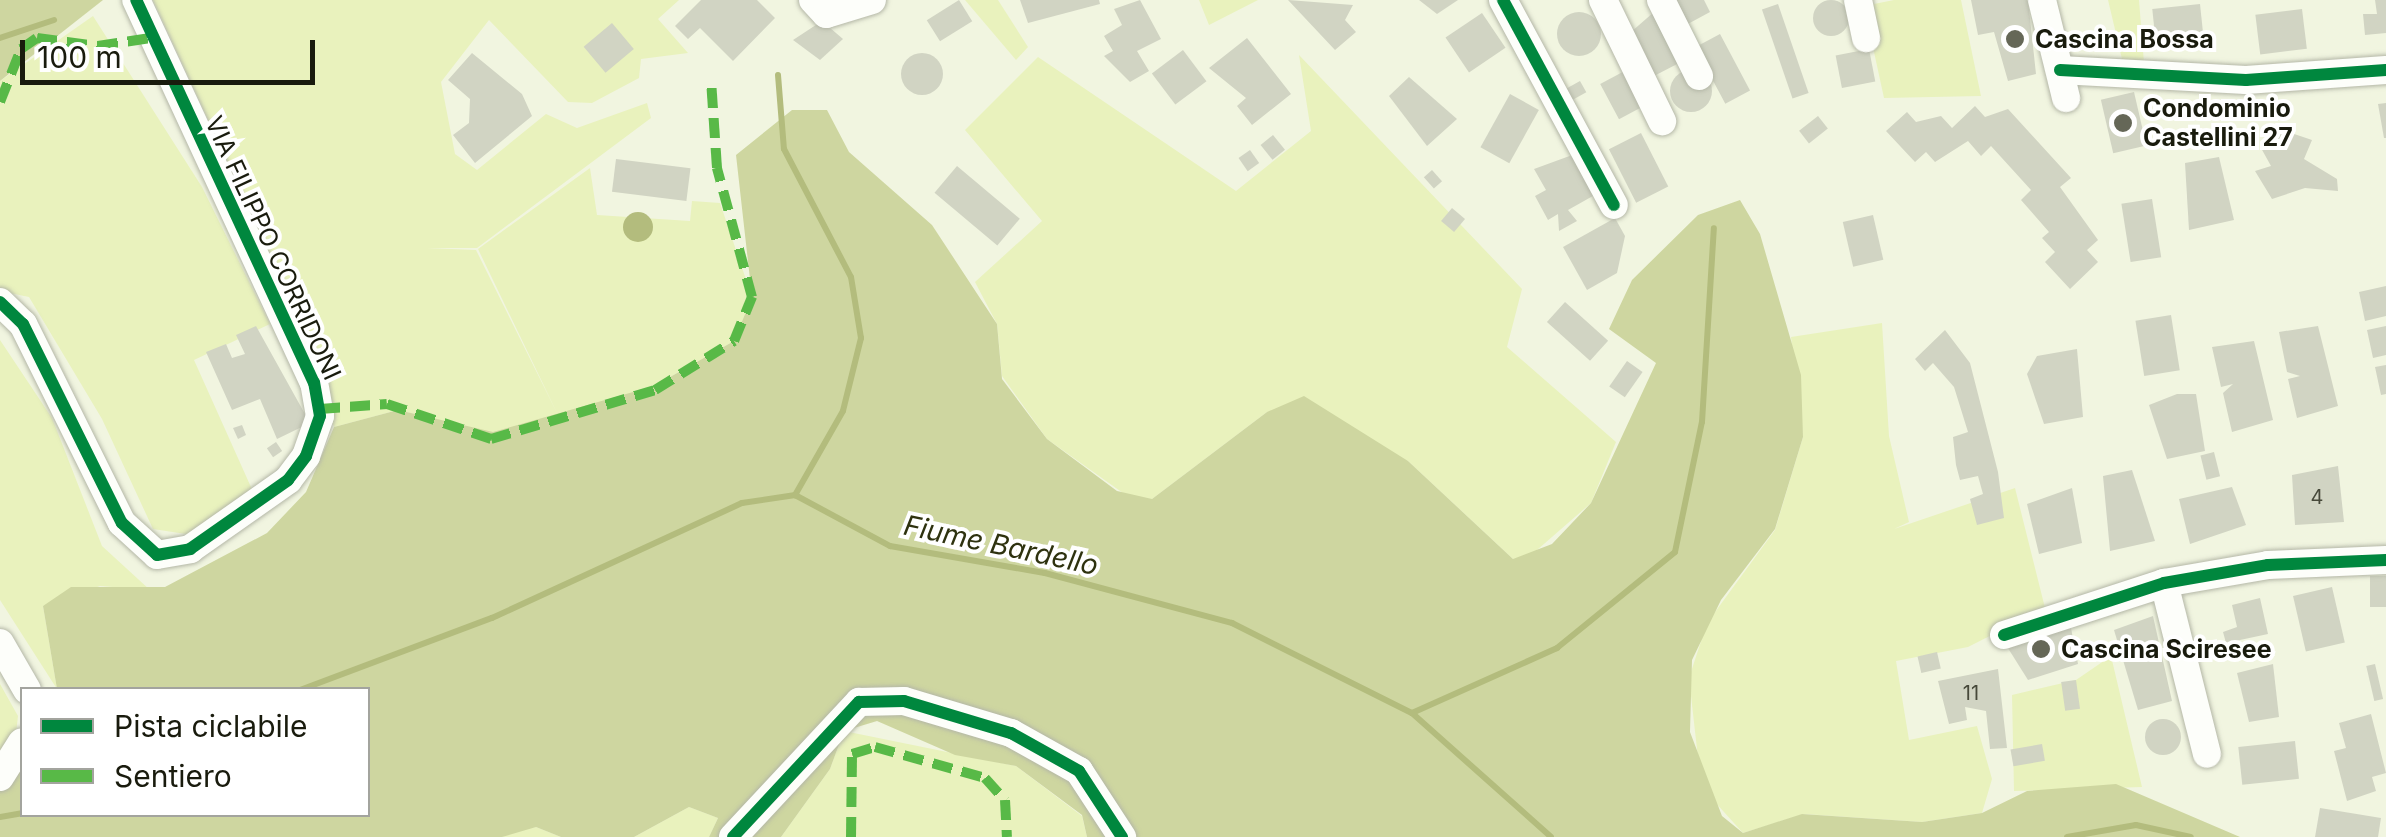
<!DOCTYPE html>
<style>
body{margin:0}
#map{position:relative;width:2386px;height:837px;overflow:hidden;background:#f1f5e0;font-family:Inter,sans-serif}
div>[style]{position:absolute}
.green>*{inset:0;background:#e9f2bd}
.forest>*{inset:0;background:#ced6a0}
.water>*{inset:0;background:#b3bc7d}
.round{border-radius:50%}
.stream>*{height:6px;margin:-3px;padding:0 3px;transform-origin:3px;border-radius:3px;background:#b3bc7d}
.building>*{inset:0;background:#d1d4c3;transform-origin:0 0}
.roads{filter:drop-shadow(0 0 2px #b4b7a7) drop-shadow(0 0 2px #b4b7a7)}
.minor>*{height:28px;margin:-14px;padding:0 14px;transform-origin:14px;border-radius:14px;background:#fdfefa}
.quiet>*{height:10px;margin-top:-5px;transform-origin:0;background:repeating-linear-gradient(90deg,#58b947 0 20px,transparent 0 30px)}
.cycleway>*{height:12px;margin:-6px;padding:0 6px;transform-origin:6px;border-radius:6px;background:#00873e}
.dots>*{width:28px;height:28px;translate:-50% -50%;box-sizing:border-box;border:5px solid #fff;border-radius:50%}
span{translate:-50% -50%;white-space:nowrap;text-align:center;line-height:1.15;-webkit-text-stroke:8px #fff;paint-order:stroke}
.number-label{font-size:20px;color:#47493a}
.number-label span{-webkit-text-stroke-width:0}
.poi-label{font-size:25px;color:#191b0d;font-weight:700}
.left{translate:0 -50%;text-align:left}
.street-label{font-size:25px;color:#191b0d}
.water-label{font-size:28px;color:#2e320f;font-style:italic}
.legend{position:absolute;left:20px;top:687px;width:350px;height:130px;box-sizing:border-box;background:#fff;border:2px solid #a3a49e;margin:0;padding:12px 18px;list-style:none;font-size:30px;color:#191b0d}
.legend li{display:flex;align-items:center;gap:20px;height:50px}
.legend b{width:50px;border:2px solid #a3a49e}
.scale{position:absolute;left:20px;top:40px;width:295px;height:45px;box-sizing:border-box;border:5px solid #191b0d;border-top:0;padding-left:12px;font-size:30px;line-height:35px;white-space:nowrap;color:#191b0d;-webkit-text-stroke:8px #fff;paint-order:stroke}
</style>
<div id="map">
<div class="green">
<div style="clip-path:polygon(153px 0,679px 0,658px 19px,688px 53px,641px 59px,639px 78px,592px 103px,568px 102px,489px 20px,441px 82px,455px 154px,477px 170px,546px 114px,577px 128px,647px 103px,651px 118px,477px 248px,427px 248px,476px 250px,558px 415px,478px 249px,590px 168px,597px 215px,690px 221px,692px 201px,720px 203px,752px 297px,734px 341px,654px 386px,559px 416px,493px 433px,398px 410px,334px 427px,299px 317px)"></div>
<div style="clip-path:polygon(965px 0,998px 0,1028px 47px,1016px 60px)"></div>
<div style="clip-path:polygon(1199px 0,1258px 0,1209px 25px)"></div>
<div style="clip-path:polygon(1894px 0,1961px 0,1981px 96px,1884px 98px,1864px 6px)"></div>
<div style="clip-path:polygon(2108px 0,2139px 0,2144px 63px,2122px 59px)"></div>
<div style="clip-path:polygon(93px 16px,202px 187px,270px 324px,194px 360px,255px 496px,199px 536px,153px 529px,102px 419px,29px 297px,0 291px,0 81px)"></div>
<div style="clip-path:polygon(1299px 55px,1522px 289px,1507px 347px,1616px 442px,1591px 503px,1529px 557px,1513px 559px,1408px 461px,1267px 412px,1152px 499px,1130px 498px,1047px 439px,1002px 376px,997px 324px,975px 282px,1042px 221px,965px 130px,1038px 57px,1236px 191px,1311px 131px)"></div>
<div style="clip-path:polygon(1882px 323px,1889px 436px,1909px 522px,1894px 529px,2015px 488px,2045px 608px,1968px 647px,1896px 661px,1909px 740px,1977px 726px,1992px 779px,1982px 813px,1922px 822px,1804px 814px,1743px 833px,1714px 801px,1698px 758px,1689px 678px,1707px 623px,1775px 530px,1803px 437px,1791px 337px)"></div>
<div style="clip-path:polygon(0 340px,52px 418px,102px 546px,150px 590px,100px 586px,43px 606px,57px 689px,0 600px)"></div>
<div style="clip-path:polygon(2111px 656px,2142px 787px,2014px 791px,2012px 695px,2076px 680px)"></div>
<div style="clip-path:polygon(0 684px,18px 716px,15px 742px,0 760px)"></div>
<div style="clip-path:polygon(844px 731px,1016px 766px,1082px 816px,1087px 837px,781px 837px,830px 769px)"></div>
<div style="clip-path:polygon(689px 807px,718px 818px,709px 837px,634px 837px)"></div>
<div style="clip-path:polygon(536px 827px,561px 837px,502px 837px,512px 829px)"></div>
</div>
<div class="forest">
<div style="clip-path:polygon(0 0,103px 0,0 81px)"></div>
<div style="clip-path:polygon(792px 110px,827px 110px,849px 152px,932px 225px,997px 324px,1002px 379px,1047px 439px,1117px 491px,1152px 499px,1267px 412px,1304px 396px,1408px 461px,1513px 559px,1552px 544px,1591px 503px,1656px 363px,1609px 329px,1632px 280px,1698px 215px,1740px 200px,1760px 234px,1801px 375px,1803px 437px,1775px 529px,1721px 600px,1692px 660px,1690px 732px,1722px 816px,1743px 833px,1802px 814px,1922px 822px,1982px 813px,2027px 791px,2116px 784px,2240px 837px,1087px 837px,1082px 815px,1016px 766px,955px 755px,877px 721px,844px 731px,830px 769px,781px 837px,709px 837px,718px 818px,689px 807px,634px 837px,561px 837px,536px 827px,502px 837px,0 837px,0 788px,22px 766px,22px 814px,368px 814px,368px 690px,57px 689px,43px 606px,71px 587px,165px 587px,267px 533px,306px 492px,334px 427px,398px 410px,493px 432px,654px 386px,734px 341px,752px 297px,736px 155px)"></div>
</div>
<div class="water">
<div class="round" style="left:623px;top:212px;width:30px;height:30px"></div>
</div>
<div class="stream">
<div style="left:0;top:38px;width:57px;rotate:-18.4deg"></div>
<div style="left:778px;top:75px;width:74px;rotate:85.4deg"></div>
<div style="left:784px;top:149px;width:144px;rotate:62.4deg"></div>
<div style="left:851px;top:277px;width:62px;rotate:80.7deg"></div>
<div style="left:861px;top:338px;width:75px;rotate:103.9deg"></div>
<div style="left:843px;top:411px;width:97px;rotate:119.7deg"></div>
<div style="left:300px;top:690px;width:205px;rotate:-20.6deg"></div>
<div style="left:492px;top:618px;width:275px;rotate:-24.7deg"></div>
<div style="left:742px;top:503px;width:54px;rotate:-8.6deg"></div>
<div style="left:795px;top:495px;width:108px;rotate:28.2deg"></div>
<div style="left:890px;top:546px;width:157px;rotate:9.9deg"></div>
<div style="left:1045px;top:573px;width:194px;rotate:15deg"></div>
<div style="left:1232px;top:623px;width:201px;rotate:26.6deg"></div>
<div style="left:1412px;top:713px;width:186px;rotate:41.7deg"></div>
<div style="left:1412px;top:713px;width:159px;rotate:-24.1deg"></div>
<div style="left:1557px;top:648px;width:152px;rotate:-39.1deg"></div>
<div style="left:1675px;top:552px;width:133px;rotate:-78.3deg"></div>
<div style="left:1702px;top:422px;width:194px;rotate:-86.5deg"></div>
<div style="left:0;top:817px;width:22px;rotate:-10deg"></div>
<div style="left:2067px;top:837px;width:70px;rotate:-9.9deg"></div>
<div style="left:2136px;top:825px;width:56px;rotate:12.3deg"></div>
</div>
<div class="building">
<div style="clip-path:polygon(701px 0,757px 0,775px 18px,733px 61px,700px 28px,688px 39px,675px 26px)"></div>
<div style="left:959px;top:0;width:25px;height:38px;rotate:58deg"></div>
<div style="clip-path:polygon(1020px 0,1099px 0,1100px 4px,1028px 23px)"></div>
<div style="clip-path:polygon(1140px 0,1161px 39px,1137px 51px,1149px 71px,1130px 82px,1104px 56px,1113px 51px,1104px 36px,1122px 25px,1114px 9px)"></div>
<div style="clip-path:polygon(1288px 0,1353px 5px,1345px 20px,1356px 32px,1335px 50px)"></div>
<div style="clip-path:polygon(1419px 0,1458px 0,1437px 14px)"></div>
<div style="clip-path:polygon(1674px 0,1704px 0,1710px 12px,1686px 25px)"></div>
<div style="clip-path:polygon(1971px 0,2028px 0,2036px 74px,2008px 81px,1994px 32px,1978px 35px)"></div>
<div style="clip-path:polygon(2375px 0,2386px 0,2386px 33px,2365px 35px,2363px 14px,2377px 14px)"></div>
<div class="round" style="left:1813px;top:0;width:36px;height:36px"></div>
<div style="left:1778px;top:4px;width:94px;height:17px;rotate:71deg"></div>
<div style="left:2200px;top:4px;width:41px;height:48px;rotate:84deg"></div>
<div style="left:2302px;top:9px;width:40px;height:47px;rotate:83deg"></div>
<div class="round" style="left:1557px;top:12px;width:44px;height:44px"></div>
<div style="clip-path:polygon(1654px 12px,1681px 62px,1654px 76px,1631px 32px)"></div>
<div style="left:1482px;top:13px;width:42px;height:44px;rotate:56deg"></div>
<div style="clip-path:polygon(822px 21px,843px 39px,820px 60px,793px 40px)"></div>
<div style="left:612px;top:23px;width:34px;height:37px;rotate:50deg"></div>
<div style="left:1720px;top:34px;width:64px;height:28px;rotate:62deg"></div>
<div style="clip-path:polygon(1247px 38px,1291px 94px,1252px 125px,1237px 106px,1246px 98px,1209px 68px)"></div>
<div style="left:1869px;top:49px;width:33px;height:34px;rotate:79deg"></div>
<div style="left:1183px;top:50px;width:39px;height:39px;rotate:53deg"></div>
<div class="round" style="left:901px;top:53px;width:42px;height:42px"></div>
<div style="clip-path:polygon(472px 53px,522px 94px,532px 116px,475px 163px,453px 135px,469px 123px,470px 99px,448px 80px)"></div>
<div style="left:1632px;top:67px;width:40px;height:36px;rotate:62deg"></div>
<div class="round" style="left:1670px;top:70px;width:42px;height:42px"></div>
<div style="clip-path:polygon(1409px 77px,1457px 119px,1427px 146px,1389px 96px)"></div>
<div style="left:1580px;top:81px;width:13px;height:19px;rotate:61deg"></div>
<div style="left:2134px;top:92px;width:55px;height:34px;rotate:77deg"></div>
<div style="left:1510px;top:94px;width:33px;height:61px;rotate:29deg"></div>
<div style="clip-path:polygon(2386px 103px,2386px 138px,2384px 138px,2378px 104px)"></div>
<div style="clip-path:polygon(1975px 106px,1985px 117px,2008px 109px,2071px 178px,2060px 187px,2098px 240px,2087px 250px,2098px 262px,2070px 289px,2045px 262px,2055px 252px,2042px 238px,2049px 232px,2021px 200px,2031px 190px,1991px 146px,1981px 156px,1968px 141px,1935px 162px,1926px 152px,1915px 162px,1886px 131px,1907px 112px,1916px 122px,1941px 116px,1952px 128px)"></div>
<div style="left:1818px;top:116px;width:16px;height:24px;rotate:52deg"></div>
<div style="clip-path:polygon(2276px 128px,2312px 140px,2304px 159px,2337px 179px,2338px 191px,2305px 188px,2272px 199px,2255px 171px,2271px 166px,2261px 148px)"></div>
<div style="left:1641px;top:133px;width:60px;height:36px;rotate:63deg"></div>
<div style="left:1273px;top:135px;width:19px;height:16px;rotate:51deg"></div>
<div style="left:1250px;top:150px;width:16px;height:14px;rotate:55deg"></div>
<div style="clip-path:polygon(1575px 154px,1600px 192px,1568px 210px,1577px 221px,1559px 231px,1558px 214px,1548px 220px,1535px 196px,1546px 190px,1534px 169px)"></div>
<div style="clip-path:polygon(2219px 157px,2234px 220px,2189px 230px,2185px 163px)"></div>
<div style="left:616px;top:159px;width:75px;height:33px;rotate:7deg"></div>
<div style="left:957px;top:166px;width:82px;height:35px;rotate:40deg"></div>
<div style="left:1432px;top:170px;width:15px;height:11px;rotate:48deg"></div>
<div style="left:2152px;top:199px;width:59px;height:31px;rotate:81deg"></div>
<div style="left:1452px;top:208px;width:17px;height:17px;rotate:40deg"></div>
<div style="left:1873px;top:215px;width:46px;height:31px;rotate:77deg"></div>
<div style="clip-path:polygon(1615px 218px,1625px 236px,1617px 273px,1587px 290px,1563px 247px)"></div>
<div style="clip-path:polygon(2386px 286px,2386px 316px,2365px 321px,2359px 292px)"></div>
<div style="left:1565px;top:302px;width:58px;height:27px;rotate:42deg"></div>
<div style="left:2171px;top:315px;width:56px;height:36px;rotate:81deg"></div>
<div style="clip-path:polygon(256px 326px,310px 423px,277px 439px,260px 399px,232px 410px,206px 352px,226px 344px,232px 358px,245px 354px,236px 335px)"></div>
<div style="clip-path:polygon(2318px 326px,2338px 406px,2297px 418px,2288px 379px,2300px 376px,2287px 372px,2279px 332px)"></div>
<div style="clip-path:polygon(2386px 326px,2386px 355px,2373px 358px,2367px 330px)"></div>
<div style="clip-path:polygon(1945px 330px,1970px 363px,1998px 472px,2004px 518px,1977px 525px,1970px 499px,1983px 494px,1978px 476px,1960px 480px,1956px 465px,1953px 437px,1968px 432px,1954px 387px,1933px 363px,1925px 371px,1915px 359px)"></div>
<div style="clip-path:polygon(2254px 341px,2273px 420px,2232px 432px,2223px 393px,2233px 384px,2221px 387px,2212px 347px)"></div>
<div style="clip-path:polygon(2077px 349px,2083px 417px,2044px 424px,2027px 374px,2037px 356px)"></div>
<div style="left:1627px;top:361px;width:19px;height:31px;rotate:35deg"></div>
<div style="clip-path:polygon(2386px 365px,2386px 394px,2381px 395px,2375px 367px)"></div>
<div style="clip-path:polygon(2177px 394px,2196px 394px,2205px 451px,2167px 459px,2149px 405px)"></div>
<div style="clip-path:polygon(242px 425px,246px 435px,238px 439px,233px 428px)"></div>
<div style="left:276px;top:442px;width:11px;height:11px;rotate:56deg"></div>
<div style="left:2214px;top:452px;width:25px;height:14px;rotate:76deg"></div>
<div style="clip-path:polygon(2338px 466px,2344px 522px,2295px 525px,2292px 475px)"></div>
<div style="clip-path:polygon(2132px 470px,2155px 541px,2110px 551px,2103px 476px)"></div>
<div style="clip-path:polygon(2232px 487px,2246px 525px,2190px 544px,2179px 499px)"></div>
<div style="clip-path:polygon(2072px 488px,2082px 543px,2039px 554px,2027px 504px)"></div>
<div style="left:2386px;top:576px;width:31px;height:16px;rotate:90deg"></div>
<div style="left:2332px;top:587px;width:57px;height:40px;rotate:77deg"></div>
<div style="clip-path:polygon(2260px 598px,2268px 634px,2226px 643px,2223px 632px,2237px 627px,2232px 605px)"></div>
<div style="clip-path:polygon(2153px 616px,2172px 701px,2138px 710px,2114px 630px)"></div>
<div style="clip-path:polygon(2069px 618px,2078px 664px,2028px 680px,2006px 645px)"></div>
<div style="left:1937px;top:652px;width:17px;height:20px;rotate:77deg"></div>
<div style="clip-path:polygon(2273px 664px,2279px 717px,2249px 722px,2237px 673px)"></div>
<div style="left:2375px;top:664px;width:36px;height:9px;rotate:77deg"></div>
<div style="clip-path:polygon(1998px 669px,2007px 748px,1990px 749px,1986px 711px,1965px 707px,1967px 720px,1949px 724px,1938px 681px)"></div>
<div style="left:2076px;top:680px;width:29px;height:15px;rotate:82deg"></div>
<div style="clip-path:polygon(2371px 714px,2386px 773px,2372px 777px,2376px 791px,2347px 801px,2334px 751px,2346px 748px,2339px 723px)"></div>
<div class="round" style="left:2145px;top:719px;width:36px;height:36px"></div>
<div style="left:2295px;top:741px;width:38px;height:57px;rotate:84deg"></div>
<div style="left:2042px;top:744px;width:17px;height:32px;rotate:80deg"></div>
<div style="clip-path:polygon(2320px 808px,2381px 818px,2378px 837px,2315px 837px)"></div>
</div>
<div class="roads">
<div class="minor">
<div style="left:813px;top:0;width:19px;rotate:47deg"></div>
<div style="left:826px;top:14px;width:48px;rotate:-16.9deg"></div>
<div style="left:1503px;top:0;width:233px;rotate:61.6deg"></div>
<div style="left:1603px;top:0;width:135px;rotate:64deg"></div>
<div style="left:1661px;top:0;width:85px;rotate:63.4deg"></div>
<div style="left:1858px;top:0;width:39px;rotate:78deg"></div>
<div style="left:2042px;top:0;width:101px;rotate:76.2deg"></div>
<div style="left:2060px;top:70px;width:186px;rotate:3.1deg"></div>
<div style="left:2246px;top:80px;width:140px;rotate:-4.1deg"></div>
<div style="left:0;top:302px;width:32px;rotate:44deg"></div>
<div style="left:23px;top:324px;width:222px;rotate:63.6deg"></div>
<div style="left:122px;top:523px;width:47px;rotate:42.4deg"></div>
<div style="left:157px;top:555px;width:34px;rotate:-10deg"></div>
<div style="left:190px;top:549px;width:120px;rotate:-35.1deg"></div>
<div style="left:288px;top:480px;width:30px;rotate:-53deg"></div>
<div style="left:306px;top:456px;width:42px;rotate:-70.7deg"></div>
<div style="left:320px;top:416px;width:34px;rotate:-100deg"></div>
<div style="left:314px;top:383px;width:422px;rotate:-114.9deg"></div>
<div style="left:2164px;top:583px;width:176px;rotate:75.9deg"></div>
<div style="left:2004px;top:635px;width:168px;rotate:-18deg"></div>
<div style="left:2164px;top:583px;width:106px;rotate:-9.8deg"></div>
<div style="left:2268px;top:565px;width:118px;rotate:-2.4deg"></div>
<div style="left:0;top:643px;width:54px;rotate:60.1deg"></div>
<div style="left:0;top:777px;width:41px;rotate:-57.8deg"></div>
<div style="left:733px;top:837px;width:185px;rotate:-47deg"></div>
<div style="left:859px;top:702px;width:45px;rotate:-1.3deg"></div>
<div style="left:904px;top:701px;width:112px;rotate:16.7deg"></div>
<div style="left:1011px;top:733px;width:78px;rotate:29.2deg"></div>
<div style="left:1079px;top:771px;width:79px;rotate:56.9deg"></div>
</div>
</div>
<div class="quiet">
<div style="left:0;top:102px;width:57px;rotate:-68.4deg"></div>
<div style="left:21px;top:49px;width:19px;rotate:-35deg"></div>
<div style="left:37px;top:38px;width:62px;rotate:7.5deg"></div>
<div style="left:98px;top:46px;width:53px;rotate:-8.7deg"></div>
<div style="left:320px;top:409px;width:67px;rotate:-4.3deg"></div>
<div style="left:387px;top:404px;width:110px;rotate:18.6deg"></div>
<div style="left:491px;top:439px;width:171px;rotate:-16.6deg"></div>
<div style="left:655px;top:390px;width:93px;rotate:-31.8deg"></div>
<div style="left:734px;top:341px;width:48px;rotate:-67.8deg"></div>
<div style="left:752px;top:297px;width:134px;rotate:-105.2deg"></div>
<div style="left:717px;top:168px;width:88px;rotate:-93.9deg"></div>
<div style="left:851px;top:837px;width:83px;rotate:-89.3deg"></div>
<div style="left:852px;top:754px;width:24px;rotate:-17deg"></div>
<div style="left:875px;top:747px;width:114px;rotate:15.7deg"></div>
<div style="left:985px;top:778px;width:30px;rotate:48deg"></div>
<div style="left:1005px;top:800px;width:37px;rotate:87deg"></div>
</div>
<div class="cycleway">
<div style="left:1503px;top:0;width:233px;rotate:61.6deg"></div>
<div style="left:2060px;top:70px;width:186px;rotate:3.1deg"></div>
<div style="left:2246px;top:80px;width:140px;rotate:-4.1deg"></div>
<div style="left:0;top:302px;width:32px;rotate:44deg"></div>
<div style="left:23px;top:324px;width:222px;rotate:63.6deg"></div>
<div style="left:122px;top:523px;width:47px;rotate:42.4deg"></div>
<div style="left:157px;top:555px;width:34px;rotate:-10deg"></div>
<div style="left:190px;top:549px;width:120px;rotate:-35.1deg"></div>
<div style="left:288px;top:480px;width:30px;rotate:-53deg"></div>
<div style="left:306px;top:456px;width:42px;rotate:-70.7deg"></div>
<div style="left:320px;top:416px;width:34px;rotate:-100deg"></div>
<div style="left:314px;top:383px;width:422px;rotate:-114.9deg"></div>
<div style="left:2004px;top:635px;width:168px;rotate:-18deg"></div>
<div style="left:2164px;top:583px;width:106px;rotate:-9.8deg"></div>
<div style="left:2268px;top:565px;width:118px;rotate:-2.4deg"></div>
<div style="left:733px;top:837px;width:185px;rotate:-47deg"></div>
<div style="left:859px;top:702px;width:45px;rotate:-1.3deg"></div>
<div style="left:904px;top:701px;width:112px;rotate:16.7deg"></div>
<div style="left:1011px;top:733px;width:78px;rotate:29.2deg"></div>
<div style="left:1079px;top:771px;width:79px;rotate:56.9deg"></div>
</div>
<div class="dots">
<div style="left:2015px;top:39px;background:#656757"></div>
<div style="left:2123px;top:123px;background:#656757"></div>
<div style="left:2041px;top:649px;background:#656757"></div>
</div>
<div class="number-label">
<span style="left:2317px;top:497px">4</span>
<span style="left:1971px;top:693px">11</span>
</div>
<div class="poi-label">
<span class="left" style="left:2035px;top:39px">Cascina Bossa</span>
<span class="left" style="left:2143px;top:123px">Condominio<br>Castellini 27</span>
<span class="left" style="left:2061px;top:649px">Cascina Sciresee</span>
</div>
<div class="street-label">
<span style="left:273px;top:248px;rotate:65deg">VIA FILIPPO CORRIDONI</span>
</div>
<div class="water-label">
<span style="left:1001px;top:545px;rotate:12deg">Fiume Bardello</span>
</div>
<ul class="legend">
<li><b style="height:12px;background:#00873e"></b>Pista ciclabile</li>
<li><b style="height:12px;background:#58b947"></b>Sentiero</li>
</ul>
<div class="scale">100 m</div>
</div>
